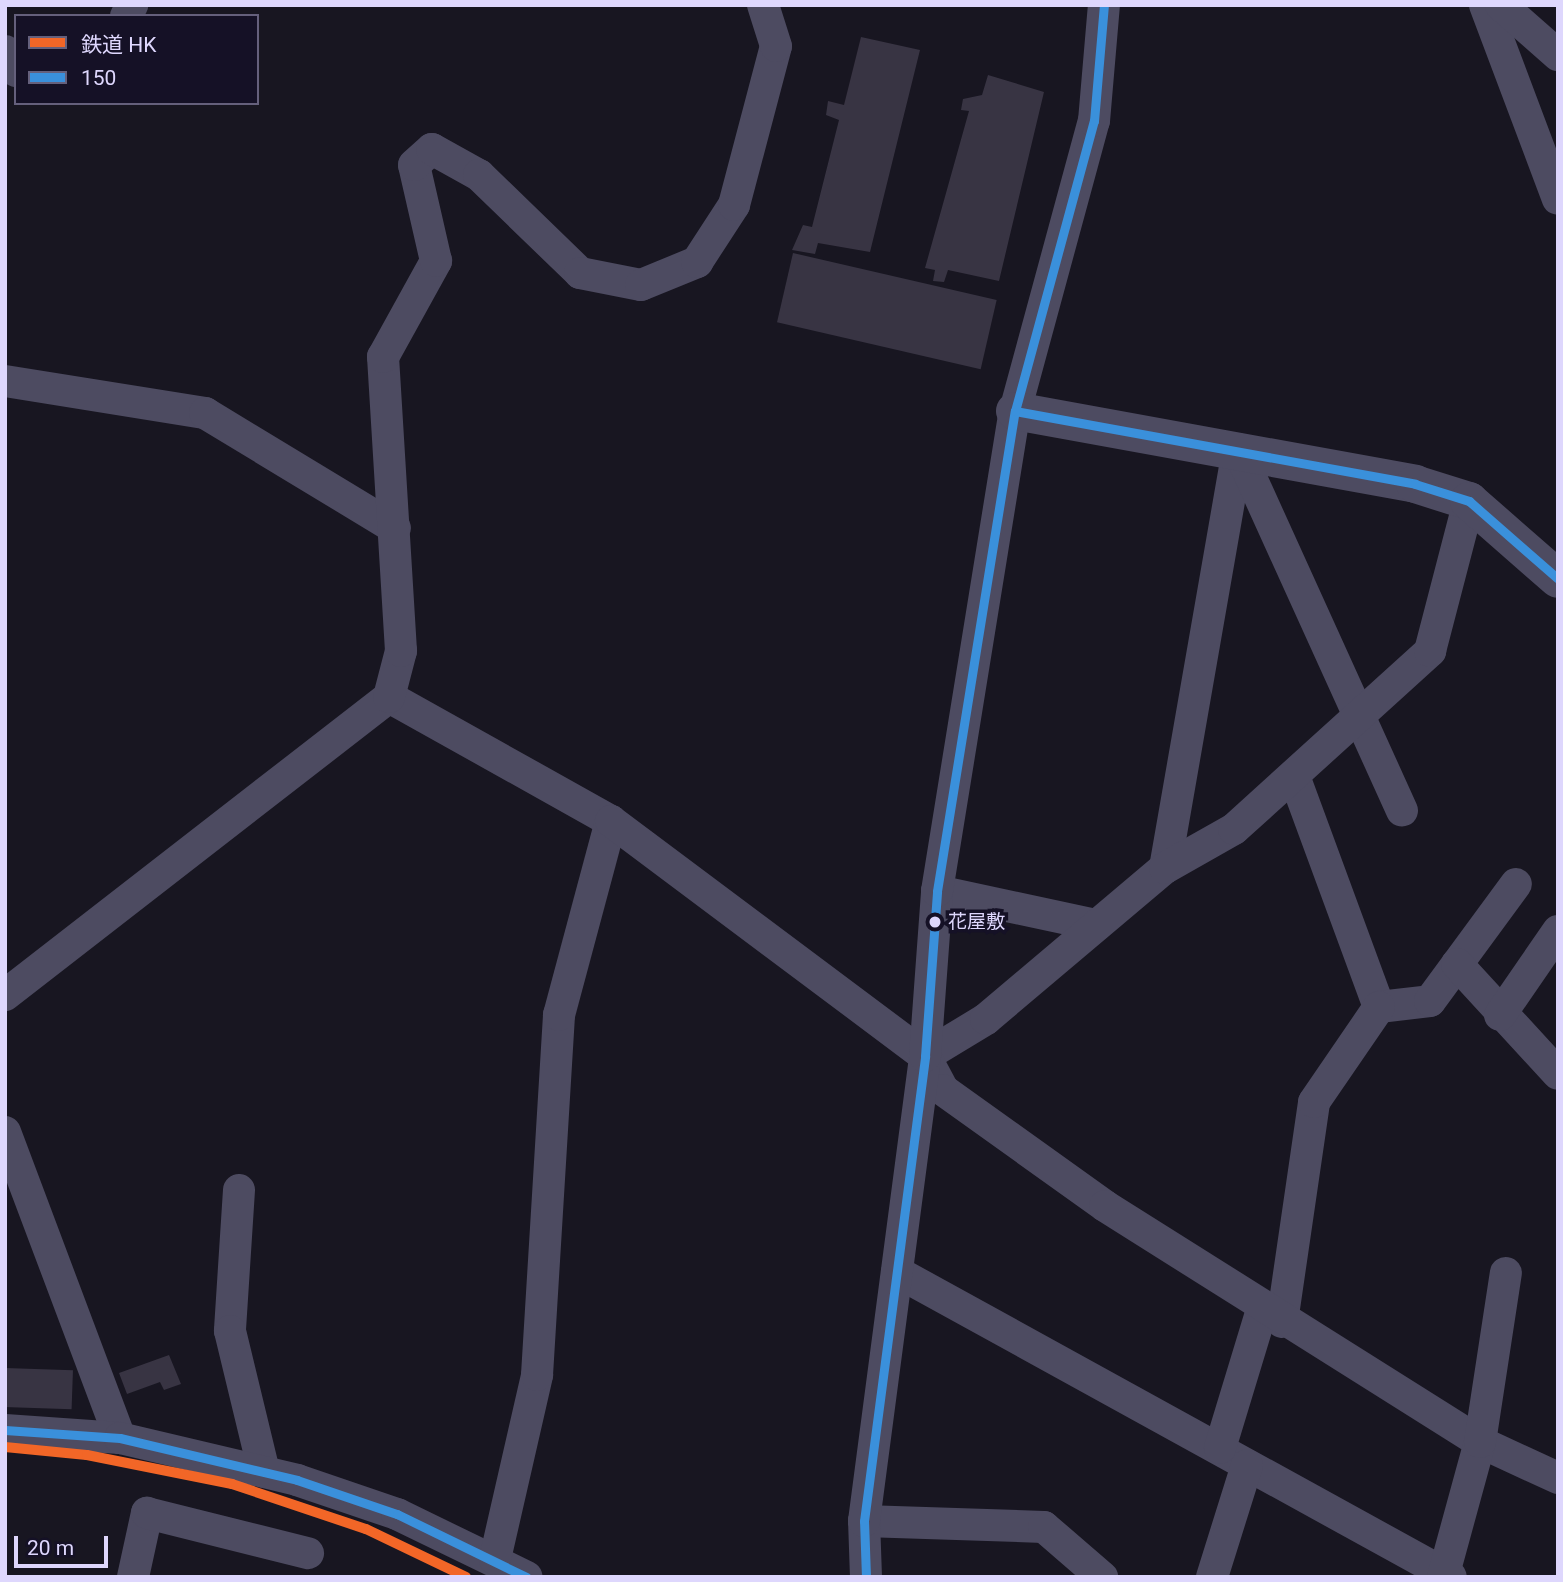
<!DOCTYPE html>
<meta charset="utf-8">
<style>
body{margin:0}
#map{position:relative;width:1563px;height:1582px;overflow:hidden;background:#181621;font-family:Roboto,"Noto Sans JP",sans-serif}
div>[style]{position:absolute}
.building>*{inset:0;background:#383443;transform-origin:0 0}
.minor>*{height:32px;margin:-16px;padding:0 16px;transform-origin:16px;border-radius:16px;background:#4d4b61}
.tertiary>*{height:38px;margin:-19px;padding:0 19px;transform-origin:19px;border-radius:19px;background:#4d4b61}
.bus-1>*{height:9px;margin:-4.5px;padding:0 4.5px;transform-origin:4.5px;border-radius:4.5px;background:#3a90db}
.rail-1>*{height:10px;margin:-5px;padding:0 5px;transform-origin:5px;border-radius:5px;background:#f26627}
.dots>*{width:19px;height:19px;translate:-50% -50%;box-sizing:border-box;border:4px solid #151126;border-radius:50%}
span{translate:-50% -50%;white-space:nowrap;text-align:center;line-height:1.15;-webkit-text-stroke:7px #151126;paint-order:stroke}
.bus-label{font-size:19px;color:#ded7fd}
.left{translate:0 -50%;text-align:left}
.frame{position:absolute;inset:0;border:7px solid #ded7fd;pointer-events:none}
.legend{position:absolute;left:14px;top:14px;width:245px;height:91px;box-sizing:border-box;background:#151126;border:2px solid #65607c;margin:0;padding:9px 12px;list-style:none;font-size:21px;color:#ded7fd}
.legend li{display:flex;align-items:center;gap:14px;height:35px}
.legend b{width:35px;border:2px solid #65607c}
.scale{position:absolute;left:14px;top:1536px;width:94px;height:32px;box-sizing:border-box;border:4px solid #ded7fd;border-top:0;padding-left:9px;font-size:21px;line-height:24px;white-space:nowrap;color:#ded7fd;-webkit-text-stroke:5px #151126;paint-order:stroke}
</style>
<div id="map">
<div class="building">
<div style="clip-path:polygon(861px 37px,920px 50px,870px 252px,818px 243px,815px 254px,792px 250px,803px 225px,812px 227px,839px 120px,826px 115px,828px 101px,844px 105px)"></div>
<div style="clip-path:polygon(988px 75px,1044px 92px,999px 281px,948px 270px,944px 282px,933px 281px,935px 270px,925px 268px,969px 111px,961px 110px,963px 99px,982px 95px)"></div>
<div style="left:793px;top:253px;width:209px;height:71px;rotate:13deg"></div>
<div style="clip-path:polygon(169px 1355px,181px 1384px,164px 1390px,160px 1382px,127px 1394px,119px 1373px)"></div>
<div style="left:5px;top:1368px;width:68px;height:39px;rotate:2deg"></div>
</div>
<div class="minor">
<div style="left:1485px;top:5px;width:207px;rotate:69.4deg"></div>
<div style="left:1501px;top:5px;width:76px;rotate:41.3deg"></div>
<div style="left:126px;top:16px;width:13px;rotate:-61deg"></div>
<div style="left:5px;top:51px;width:23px;rotate:61deg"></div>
<div style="left:5px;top:381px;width:203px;rotate:9.1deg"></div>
<div style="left:205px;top:413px;width:222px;rotate:31.2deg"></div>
<div style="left:389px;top:697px;width:254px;rotate:29.2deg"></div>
<div style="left:1294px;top:776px;width:246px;rotate:69.8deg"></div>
<div style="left:1379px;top:1007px;width:51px;rotate:-6.7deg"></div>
<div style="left:1430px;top:1001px;width:145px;rotate:-53.7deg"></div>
<div style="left:1165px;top:868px;width:425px;rotate:-80.1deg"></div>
<div style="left:1238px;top:449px;width:397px;rotate:65.6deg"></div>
<div style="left:937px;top:891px;width:163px;rotate:12.1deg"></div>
<div style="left:1457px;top:964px;width:149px;rotate:47.4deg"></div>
<div style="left:5px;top:995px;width:486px;rotate:-37.8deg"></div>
<div style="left:389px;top:697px;width:48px;rotate:-75.4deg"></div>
<div style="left:401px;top:651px;width:295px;rotate:-93.5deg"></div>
<div style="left:383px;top:357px;width:110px;rotate:-61.1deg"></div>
<div style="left:436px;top:261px;width:98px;rotate:-102.9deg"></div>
<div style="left:414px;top:165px;width:24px;rotate:-42deg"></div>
<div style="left:432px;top:149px;width:54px;rotate:29deg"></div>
<div style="left:479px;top:175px;width:141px;rotate:44.1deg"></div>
<div style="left:580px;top:273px;width:62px;rotate:11.1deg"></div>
<div style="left:641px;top:285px;width:61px;rotate:-22.3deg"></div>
<div style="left:697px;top:262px;width:68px;rotate:-57deg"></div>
<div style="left:734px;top:205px;width:164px;rotate:-75.2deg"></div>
<div style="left:776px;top:46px;width:43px;rotate:-107.6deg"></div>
<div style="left:1500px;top:1015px;width:102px;rotate:-55.4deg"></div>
<div style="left:925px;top:1056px;width:71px;rotate:-31.2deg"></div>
<div style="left:986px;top:1019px;width:234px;rotate:-40.2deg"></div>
<div style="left:1165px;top:868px;width:79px;rotate:-29.5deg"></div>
<div style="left:1234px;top:829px;width:265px;rotate:-42.2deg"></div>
<div style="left:1430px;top:651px;width:155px;rotate:-75.4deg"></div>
<div style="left:5px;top:1132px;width:327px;rotate:69.4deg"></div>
<div style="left:239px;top:1190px;width:141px;rotate:93.7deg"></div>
<div style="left:230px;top:1331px;width:145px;rotate:76.4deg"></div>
<div style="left:897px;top:1272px;width:632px;rotate:28.83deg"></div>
<div style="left:1282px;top:1322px;width:222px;rotate:-81.7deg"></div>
<div style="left:1314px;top:1102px;width:115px;rotate:-55.6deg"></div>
<div style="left:5px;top:1430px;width:115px;rotate:4deg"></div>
<div style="left:120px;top:1438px;width:182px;rotate:13.3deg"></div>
<div style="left:297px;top:1480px;width:106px;rotate:18.8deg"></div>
<div style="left:397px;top:1514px;width:144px;rotate:25.9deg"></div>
<div style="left:1220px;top:1448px;width:144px;rotate:-73.1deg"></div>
<div style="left:864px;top:1521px;width:180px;rotate:1.9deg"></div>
<div style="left:1044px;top:1527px;width:77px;rotate:40.8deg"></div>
<div style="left:495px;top:1559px;width:189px;rotate:-77.1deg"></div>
<div style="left:537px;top:1375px;width:361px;rotate:-86.5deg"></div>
<div style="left:559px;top:1015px;width:201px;rotate:-75deg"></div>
<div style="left:611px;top:821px;width:392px;rotate:36.8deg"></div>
<div style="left:925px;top:1056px;width:38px;rotate:62deg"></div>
<div style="left:943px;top:1090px;width:199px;rotate:35.6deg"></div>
<div style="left:1105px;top:1206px;width:443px;rotate:32.2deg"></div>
<div style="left:1480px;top:1442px;width:86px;rotate:24.8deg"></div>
<div style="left:133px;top:1577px;width:66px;rotate:-77.7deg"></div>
<div style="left:147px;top:1513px;width:166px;rotate:14deg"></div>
<div style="left:866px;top:1577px;width:56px;rotate:-92deg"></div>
<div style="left:864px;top:1521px;width:469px;rotate:-82.5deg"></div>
<div style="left:925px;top:1056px;width:165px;rotate:-85.8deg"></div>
<div style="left:937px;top:891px;width:486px;rotate:-80.8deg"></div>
<div style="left:1015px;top:411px;width:301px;rotate:-74.8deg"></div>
<div style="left:1094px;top:121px;width:116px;rotate:-85.1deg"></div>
<div style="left:1212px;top:1577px;width:117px;rotate:-72.6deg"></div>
<div style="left:1443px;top:1577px;width:140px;rotate:-74.7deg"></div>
<div style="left:1480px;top:1442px;width:171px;rotate:-81.3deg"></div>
</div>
<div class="tertiary">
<div style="left:1015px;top:411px;width:407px;rotate:10.3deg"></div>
<div style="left:1415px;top:484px;width:57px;rotate:17.5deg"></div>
<div style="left:1469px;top:501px;width:118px;rotate:41.2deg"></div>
</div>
<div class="bus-1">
<div style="left:1015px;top:411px;width:407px;rotate:10.3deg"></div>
<div style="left:1415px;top:484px;width:57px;rotate:17.5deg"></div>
<div style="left:1469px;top:501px;width:118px;rotate:41.2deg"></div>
<div style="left:5px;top:1430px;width:115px;rotate:4deg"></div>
<div style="left:120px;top:1438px;width:182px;rotate:13.3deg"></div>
<div style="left:297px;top:1480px;width:106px;rotate:18.8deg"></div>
<div style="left:397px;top:1514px;width:144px;rotate:26deg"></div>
<div style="left:866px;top:1577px;width:56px;rotate:-92deg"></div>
<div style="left:864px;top:1521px;width:469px;rotate:-82.5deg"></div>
<div style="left:925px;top:1056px;width:165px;rotate:-85.8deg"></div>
<div style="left:937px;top:891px;width:486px;rotate:-80.8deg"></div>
<div style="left:1015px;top:411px;width:301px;rotate:-74.8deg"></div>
<div style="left:1094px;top:121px;width:116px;rotate:-85.1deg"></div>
</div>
<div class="rail-1">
<div style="left:5px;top:1447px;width:82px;rotate:5.6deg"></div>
<div style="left:87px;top:1455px;width:148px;rotate:11.3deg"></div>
<div style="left:232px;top:1484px;width:141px;rotate:18.6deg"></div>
<div style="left:366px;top:1529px;width:111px;rotate:25.6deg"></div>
</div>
<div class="dots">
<div style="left:935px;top:922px;background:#ded7fd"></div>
</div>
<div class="bus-label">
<span class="left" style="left:948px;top:922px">花屋敷</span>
</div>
<div class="frame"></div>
<ul class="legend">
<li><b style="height:9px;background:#f26627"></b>鉄道 HK</li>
<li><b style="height:9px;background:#3a90db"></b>150</li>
</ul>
<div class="scale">20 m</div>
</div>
